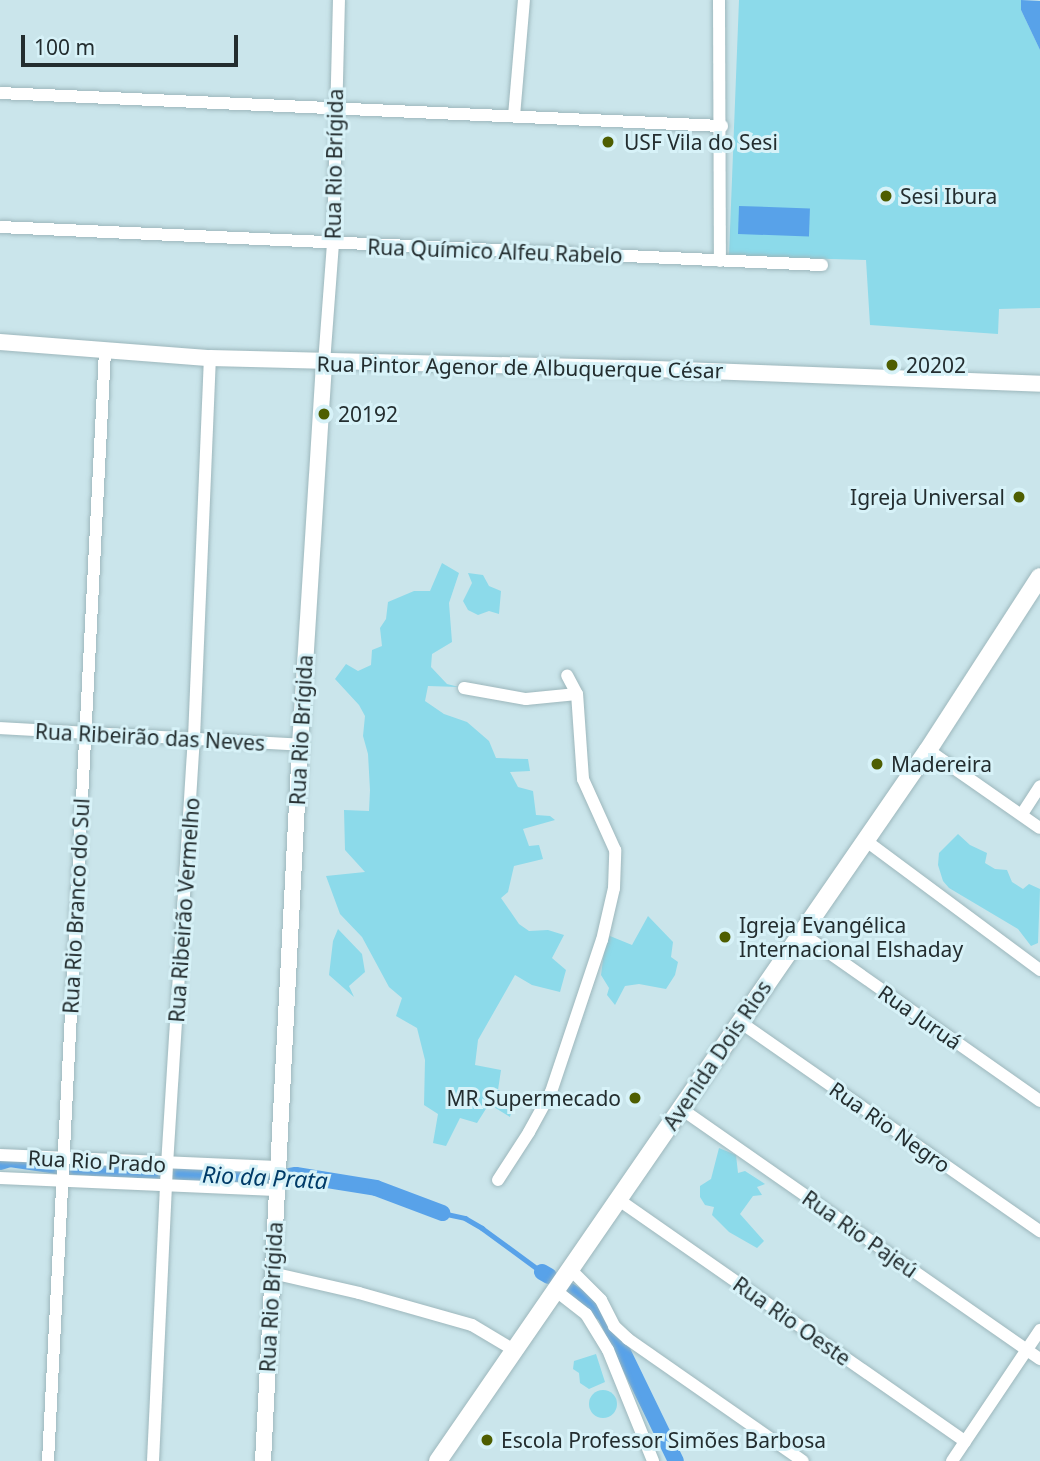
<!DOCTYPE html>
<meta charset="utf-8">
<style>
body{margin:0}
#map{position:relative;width:1040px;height:1461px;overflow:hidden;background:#cae5eb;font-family:"Noto Sans",sans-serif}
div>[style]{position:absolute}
.green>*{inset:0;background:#8cdaea}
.round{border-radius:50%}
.water>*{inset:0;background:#58a2e9;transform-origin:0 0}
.stream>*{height:4.5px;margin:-2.25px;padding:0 2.25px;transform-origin:2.25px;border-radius:2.25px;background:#58a2e9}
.canal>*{height:16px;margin:-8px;padding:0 8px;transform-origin:8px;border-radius:8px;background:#58a2e9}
.roads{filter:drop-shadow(0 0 2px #9db7bc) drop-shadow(0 0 2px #9db7bc)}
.minor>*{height:12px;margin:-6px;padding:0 6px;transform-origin:6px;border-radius:6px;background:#fff}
.tertiary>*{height:16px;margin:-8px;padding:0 8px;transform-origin:8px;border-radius:8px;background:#fff}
.secondary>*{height:18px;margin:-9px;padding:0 9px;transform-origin:9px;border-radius:9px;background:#fff}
.dots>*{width:19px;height:19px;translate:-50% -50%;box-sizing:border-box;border:4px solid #d7f2f8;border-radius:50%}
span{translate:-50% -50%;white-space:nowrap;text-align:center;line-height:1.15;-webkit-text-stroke:6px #d7f2f8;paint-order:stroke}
.poi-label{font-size:21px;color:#232d2f}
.left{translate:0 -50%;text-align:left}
.right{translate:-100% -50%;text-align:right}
.street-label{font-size:21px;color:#232d2f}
.water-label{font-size:23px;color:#013b68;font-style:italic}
.scale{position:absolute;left:21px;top:35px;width:217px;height:32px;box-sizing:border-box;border:4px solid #232d2f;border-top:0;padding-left:9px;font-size:21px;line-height:24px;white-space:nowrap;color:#232d2f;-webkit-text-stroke:5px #d7f2f8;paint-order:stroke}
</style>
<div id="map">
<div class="green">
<div style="clip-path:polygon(739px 0,1021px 0,1021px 10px,1040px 50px,1040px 308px,999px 309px,998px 334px,870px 325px,866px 260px,729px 256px)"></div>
<div style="clip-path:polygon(442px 563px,459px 573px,449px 603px,452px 642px,432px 654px,431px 667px,447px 684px,459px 687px,428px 686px,425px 701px,444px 714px,467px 722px,489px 741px,496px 758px,528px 759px,530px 771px,510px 772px,518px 787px,533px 791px,536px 815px,550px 816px,555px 820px,523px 829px,529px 846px,539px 845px,543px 859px,514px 866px,508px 892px,501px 898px,519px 924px,529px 931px,548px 930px,564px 935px,552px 958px,566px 970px,560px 992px,532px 985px,515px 975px,478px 1040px,475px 1065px,501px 1070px,498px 1090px,515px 1098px,510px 1117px,489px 1104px,477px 1123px,460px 1118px,446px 1146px,433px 1143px,438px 1114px,424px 1105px,425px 1060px,417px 1028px,396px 1016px,402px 998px,389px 987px,362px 937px,340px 914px,326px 876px,365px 872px,345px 850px,344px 810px,369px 811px,370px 790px,368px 754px,363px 736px,365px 716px,359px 705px,335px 679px,346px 664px,358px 671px,371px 665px,372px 650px,382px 646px,380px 628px,386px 619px,388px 602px,414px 591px,430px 591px)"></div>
<div style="clip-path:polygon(468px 573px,483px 575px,489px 586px,501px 591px,499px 614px,489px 611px,478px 615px,468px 610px,463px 601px,472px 583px)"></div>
<div style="clip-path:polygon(958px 834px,970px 845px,987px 853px,985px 863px,995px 869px,1007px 870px,1012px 882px,1023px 889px,1029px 884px,1040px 889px,1038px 943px,1031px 946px,1018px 929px,949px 888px,943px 881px,938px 865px,939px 853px)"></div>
<div style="clip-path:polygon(648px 916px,673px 942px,671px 957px,678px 962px,675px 975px,666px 989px,639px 984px,625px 986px,615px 1005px,607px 995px,609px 988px,601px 975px,605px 944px,610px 936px,632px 945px)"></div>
<div style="clip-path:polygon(338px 929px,362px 954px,365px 972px,349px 986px,354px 997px,329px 975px,333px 941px)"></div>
<div style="clip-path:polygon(719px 1148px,736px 1155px,738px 1173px,745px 1171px,765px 1184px,757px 1187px,762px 1195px,753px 1196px,740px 1214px,764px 1241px,757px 1248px,729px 1232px,712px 1215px,714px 1207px,705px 1205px,700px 1197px,700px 1186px,711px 1179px)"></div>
<div style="clip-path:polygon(596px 1354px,605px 1382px,589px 1389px,580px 1383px,579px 1373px,573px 1369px,574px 1361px)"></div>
<div class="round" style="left:589px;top:1390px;width:28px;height:28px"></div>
</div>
<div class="water">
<div style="clip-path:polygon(1021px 0,1040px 1px,1040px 50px,1021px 10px)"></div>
<div style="left:739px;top:206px;width:71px;height:28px;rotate:2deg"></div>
</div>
<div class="stream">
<div style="left:442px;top:1213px;width:24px;rotate:12deg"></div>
<div style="left:465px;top:1218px;width:20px;rotate:30deg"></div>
<div style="left:482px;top:1228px;width:74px;rotate:36.3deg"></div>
</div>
<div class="canal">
<div style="left:0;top:1162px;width:10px;rotate:-17deg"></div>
<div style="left:10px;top:1159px;width:48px;rotate:8.5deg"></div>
<div style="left:57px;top:1166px;width:155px;rotate:3deg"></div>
<div style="left:212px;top:1174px;width:52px;rotate:6.6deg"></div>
<div style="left:264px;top:1180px;width:32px;rotate:-9deg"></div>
<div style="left:296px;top:1175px;width:81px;rotate:9.2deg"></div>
<div style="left:376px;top:1188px;width:71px;rotate:20.7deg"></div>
<div style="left:542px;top:1272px;width:8px;rotate:30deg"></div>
<div style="left:570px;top:1291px;width:42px;rotate:34.4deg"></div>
<div style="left:605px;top:1315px;width:162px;rotate:64.1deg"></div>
</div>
<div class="roads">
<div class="minor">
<div style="left:719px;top:0;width:261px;rotate:89.8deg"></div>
<div style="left:0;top:93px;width:723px;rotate:2.62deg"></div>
<div style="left:514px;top:116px;width:116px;rotate:-85.1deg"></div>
<div style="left:0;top:227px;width:823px;rotate:2.65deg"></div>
<div style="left:324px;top:363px;width:119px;rotate:-85.7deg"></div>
<div style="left:333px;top:244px;width:244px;rotate:-88.6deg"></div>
<div style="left:464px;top:688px;width:63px;rotate:10.1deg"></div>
<div style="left:526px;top:699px;width:51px;rotate:-5.6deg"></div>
<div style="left:0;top:728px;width:300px;rotate:3.2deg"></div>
<div style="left:928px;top:750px;width:136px;rotate:34.9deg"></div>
<div style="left:1022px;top:814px;width:33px;rotate:-57deg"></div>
<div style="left:865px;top:840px;width:218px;rotate:36.6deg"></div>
<div style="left:801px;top:933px;width:292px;rotate:35.1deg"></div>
<div style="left:740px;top:1022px;width:366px;rotate:34.9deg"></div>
<div style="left:680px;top:1108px;width:439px;rotate:34.9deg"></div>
<div style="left:0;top:1155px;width:277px;rotate:2.5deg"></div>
<div style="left:0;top:1178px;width:276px;rotate:2.5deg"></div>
<div style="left:498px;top:1180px;width:57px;rotate:-57.1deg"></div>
<div style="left:529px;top:1132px;width:46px;rotate:-61.2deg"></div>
<div style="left:551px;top:1092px;width:160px;rotate:-71.5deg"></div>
<div style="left:602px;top:940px;width:53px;rotate:-77deg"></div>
<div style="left:614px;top:888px;width:38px;rotate:-88deg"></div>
<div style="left:615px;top:850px;width:78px;rotate:-114.3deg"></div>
<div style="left:583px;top:779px;width:85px;rotate:-94deg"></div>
<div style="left:577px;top:694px;width:21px;rotate:-118deg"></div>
<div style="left:619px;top:1200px;width:422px;rotate:34.9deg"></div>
<div style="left:570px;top:1269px;width:44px;rotate:45deg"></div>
<div style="left:601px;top:1300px;width:29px;rotate:63deg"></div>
<div style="left:614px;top:1326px;width:19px;rotate:43deg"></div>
<div style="left:628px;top:1339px;width:213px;rotate:34.9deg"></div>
<div style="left:272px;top:1273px;width:89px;rotate:12.9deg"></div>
<div style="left:359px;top:1293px;width:117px;rotate:15.8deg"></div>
<div style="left:472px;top:1325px;width:49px;rotate:30.8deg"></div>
<div style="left:555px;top:1290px;width:39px;rotate:38deg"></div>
<div style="left:586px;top:1314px;width:42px;rotate:58.6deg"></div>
<div style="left:608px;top:1350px;width:120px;rotate:67.9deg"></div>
<div style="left:48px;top:1461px;width:1110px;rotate:-87.06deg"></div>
<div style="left:153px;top:1461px;width:296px;rotate:-87.3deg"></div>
<div style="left:167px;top:1165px;width:428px;rotate:-86.4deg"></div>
<div style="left:194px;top:738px;width:380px;rotate:-87.6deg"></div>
<div style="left:952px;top:1461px;width:158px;rotate:-56.1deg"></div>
</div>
<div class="tertiary">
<div style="left:0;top:342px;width:211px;rotate:4.4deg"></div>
<div style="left:210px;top:358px;width:421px;rotate:1.4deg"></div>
<div style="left:631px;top:368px;width:409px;rotate:2.2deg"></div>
<div style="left:263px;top:1461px;width:717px;rotate:-87.04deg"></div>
<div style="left:300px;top:745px;width:383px;rotate:-86.4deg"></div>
</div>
<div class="secondary">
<div style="left:438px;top:1461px;width:863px;rotate:-55.43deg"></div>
<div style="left:928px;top:750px;width:206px;rotate:-57.1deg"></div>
</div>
</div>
<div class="dots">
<div style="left:608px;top:142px;background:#4e5e01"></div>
<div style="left:886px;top:196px;background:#4e5e01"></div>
<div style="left:892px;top:365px;background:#4e5e01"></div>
<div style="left:324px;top:414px;background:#4e5e01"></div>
<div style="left:1019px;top:497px;background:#4e5e01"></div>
<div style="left:877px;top:764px;background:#4e5e01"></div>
<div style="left:725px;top:937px;background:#4e5e01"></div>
<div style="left:635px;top:1098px;background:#4e5e01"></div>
<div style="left:487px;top:1440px;background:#4e5e01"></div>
</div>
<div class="poi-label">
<span class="left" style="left:624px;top:142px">USF Vila do Sesi</span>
<span class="left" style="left:900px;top:196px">Sesi Ibura</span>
<span class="left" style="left:906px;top:365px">20202</span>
<span class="left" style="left:338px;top:414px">20192</span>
<span class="right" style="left:1005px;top:497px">Igreja Universal</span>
<span class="left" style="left:891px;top:764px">Madereira</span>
<span class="left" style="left:739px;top:937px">Igreja Evangélica<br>Internacional Elshaday</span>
<span class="right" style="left:621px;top:1098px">MR Supermecado</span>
<span class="left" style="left:501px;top:1440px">Escola Professor Simões Barbosa</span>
</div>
<div class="street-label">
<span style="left:334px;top:164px;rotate:-89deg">Rua Rio Brígida</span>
<span style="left:495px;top:251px;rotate:2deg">Rua Químico Alfeu Rabelo</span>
<span style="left:520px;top:367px;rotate:1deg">Rua Pintor Agenor de Albuquerque César</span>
<span style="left:301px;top:730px;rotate:-87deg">Rua Rio Brígida</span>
<span style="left:150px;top:737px;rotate:3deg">Rua Ribeirão das Neves</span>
<span style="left:76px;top:906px;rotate:-87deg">Rua Rio Branco do Sul</span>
<span style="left:184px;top:910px;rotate:-86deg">Rua Ribeirão Vermelho</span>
<span style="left:920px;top:1017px;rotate:35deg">Rua Juruá</span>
<span style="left:717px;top:1055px;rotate:-56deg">Avenida Dois Rios</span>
<span style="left:890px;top:1127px;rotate:35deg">Rua Rio Negro</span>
<span style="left:97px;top:1161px;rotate:3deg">Rua Rio Prado</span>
<span style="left:860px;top:1234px;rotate:35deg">Rua Rio Pajeú</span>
<span style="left:271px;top:1297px;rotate:-87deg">Rua Rio Brígida</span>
<span style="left:792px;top:1321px;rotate:35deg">Rua Rio Oeste</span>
</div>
<div class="water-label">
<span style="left:265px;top:1177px;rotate:3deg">Rio da Prata</span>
</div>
<div class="scale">100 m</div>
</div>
